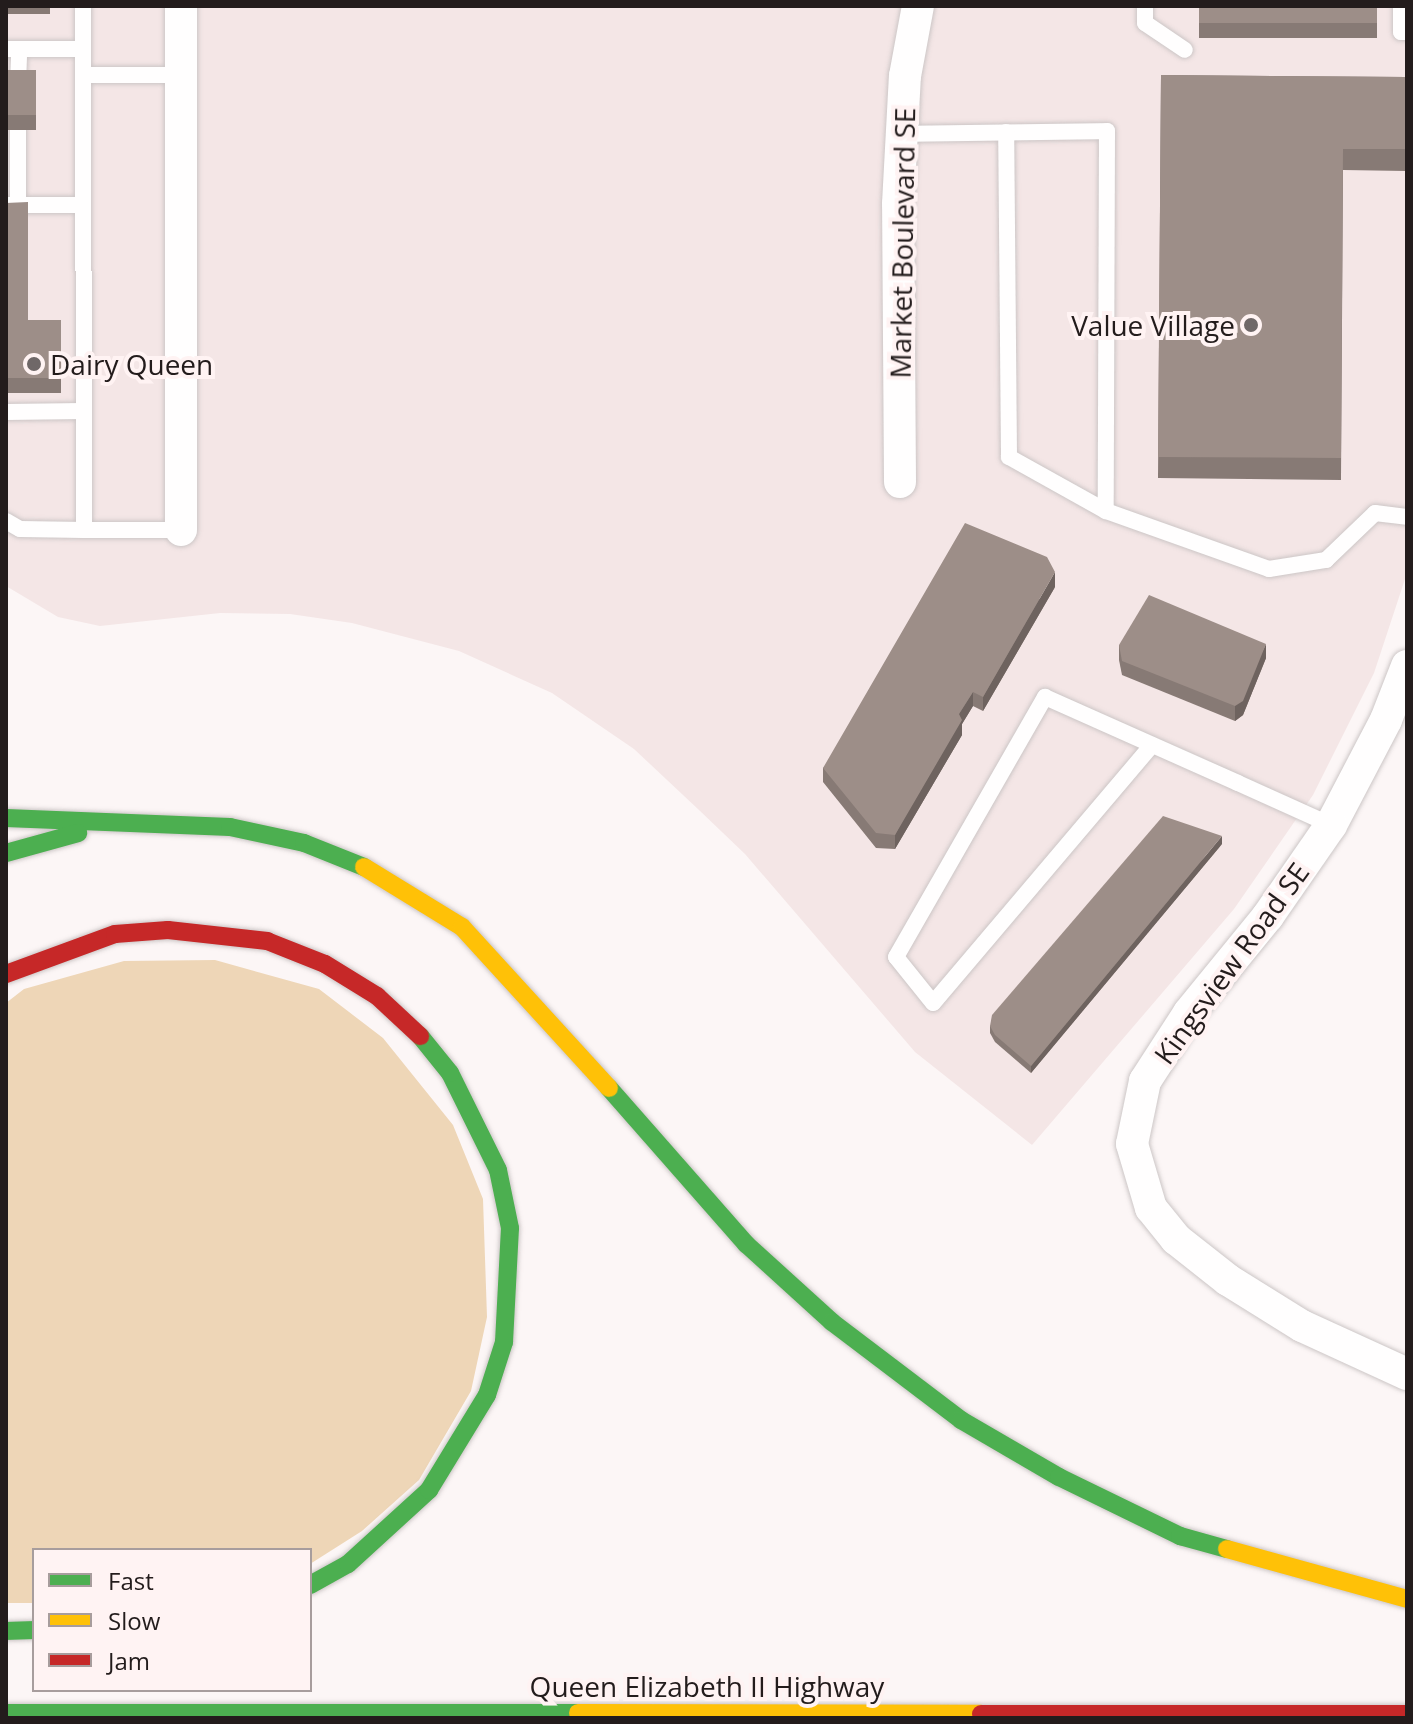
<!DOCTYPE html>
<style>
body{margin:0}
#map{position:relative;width:1413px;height:1724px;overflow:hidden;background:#fcf6f6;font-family:"Open Sans",sans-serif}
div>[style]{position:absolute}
.built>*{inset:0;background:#f4e6e6}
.green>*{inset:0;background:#eed6b7}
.roads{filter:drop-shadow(0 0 2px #ccc6c6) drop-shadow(0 0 2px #ccc6c6)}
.lane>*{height:16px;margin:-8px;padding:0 8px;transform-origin:8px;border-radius:8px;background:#fffefe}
.street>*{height:32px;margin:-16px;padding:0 16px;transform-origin:16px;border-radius:16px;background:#fffefe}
.fast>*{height:18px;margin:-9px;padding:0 9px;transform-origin:9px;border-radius:9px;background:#4caf50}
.slow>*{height:18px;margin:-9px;padding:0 9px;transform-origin:9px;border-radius:9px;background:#ffc107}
.jam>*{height:18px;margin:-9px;padding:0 9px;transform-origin:9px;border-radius:9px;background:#c62828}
.wall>*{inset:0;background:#877a75;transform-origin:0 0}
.shaded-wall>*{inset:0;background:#6e635f}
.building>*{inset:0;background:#9d8e88;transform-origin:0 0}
.dots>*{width:22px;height:22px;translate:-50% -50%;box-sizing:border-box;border:4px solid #fff3f3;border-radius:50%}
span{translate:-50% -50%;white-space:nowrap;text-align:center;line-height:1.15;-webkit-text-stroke:8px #fff3f3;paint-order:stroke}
.street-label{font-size:28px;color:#231c1c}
.poi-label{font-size:28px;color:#231c1c}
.right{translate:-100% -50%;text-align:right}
.left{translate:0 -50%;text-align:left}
.frame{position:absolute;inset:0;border:8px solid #231c1c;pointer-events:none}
.legend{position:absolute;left:32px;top:1548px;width:280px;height:144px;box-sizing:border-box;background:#fff3f3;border:2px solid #a79d9d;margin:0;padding:10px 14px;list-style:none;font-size:24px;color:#231c1c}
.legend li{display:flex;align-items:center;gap:16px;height:40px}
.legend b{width:40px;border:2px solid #a79d9d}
</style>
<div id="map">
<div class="built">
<div style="clip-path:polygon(6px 6px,1407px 6px,1405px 579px,1374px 673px,1313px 795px,1234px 909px,1032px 1145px,915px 1052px,745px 854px,699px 810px,634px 749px,552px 693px,459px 651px,352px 623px,290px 614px,220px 613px,100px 626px,58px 617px,6px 586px)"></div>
</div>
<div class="green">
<div style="clip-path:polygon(215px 960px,319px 989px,383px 1038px,453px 1125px,483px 1199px,487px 1317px,471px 1391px,419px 1480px,362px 1531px,310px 1564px,310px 1550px,34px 1550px,34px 1603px,6px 1603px,6px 1003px,24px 989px,124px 961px)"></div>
</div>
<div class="roads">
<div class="lane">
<div style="left:83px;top:6px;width:524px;rotate:89.89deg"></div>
<div style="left:84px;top:530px;width:97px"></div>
<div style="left:1145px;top:6px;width:17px;rotate:90deg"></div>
<div style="left:1145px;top:23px;width:48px;rotate:34deg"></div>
<div style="left:1401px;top:6px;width:26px;rotate:90deg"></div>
<div style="left:1401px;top:32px;width:6px"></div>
<div style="left:6px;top:49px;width:77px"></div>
<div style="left:83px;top:75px;width:99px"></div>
<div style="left:18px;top:85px;width:36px;rotate:-88deg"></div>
<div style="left:902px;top:134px;width:205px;rotate:-0.8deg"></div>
<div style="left:1107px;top:131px;width:380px;rotate:90.2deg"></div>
<div style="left:1106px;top:511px;width:111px;rotate:-150.9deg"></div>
<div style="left:1009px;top:457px;width:325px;rotate:-90.5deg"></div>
<div style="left:6px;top:205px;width:77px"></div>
<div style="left:18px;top:205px;width:75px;rotate:-90deg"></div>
<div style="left:6px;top:412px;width:77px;rotate:-0.7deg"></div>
<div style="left:1106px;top:511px;width:173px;rotate:19.6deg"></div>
<div style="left:1269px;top:569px;width:58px;rotate:-9deg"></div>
<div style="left:1326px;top:560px;width:68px;rotate:-43.8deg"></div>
<div style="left:1375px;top:513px;width:32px;rotate:7deg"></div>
<div style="left:6px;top:521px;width:16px;rotate:30deg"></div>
<div style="left:20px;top:529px;width:64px;rotate:0.9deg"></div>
<div style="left:1152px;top:745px;width:338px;rotate:130.3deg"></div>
<div style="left:933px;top:1003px;width:59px;rotate:-128.8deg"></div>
<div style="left:896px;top:957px;width:300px;rotate:-60.2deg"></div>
<div style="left:1045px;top:697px;width:211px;rotate:24deg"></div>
<div style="left:1238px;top:783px;width:102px;rotate:24.3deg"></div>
</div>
<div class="street">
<div style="left:900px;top:482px;width:278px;rotate:-90.4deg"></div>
<div style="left:898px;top:204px;width:128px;rotate:-86.9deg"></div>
<div style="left:905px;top:76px;width:71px;rotate:-79.5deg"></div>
<div style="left:181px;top:530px;width:524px;rotate:-90deg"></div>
<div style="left:1407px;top:666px;width:58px;rotate:111.3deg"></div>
<div style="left:1386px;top:720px;width:119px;rotate:117.6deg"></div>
<div style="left:1331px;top:825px;width:111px;rotate:124.7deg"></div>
<div style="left:1268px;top:916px;width:125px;rotate:129.2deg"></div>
<div style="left:1189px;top:1013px;width:81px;rotate:122.9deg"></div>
<div style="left:1145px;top:1081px;width:64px;rotate:101.7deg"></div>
<div style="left:1132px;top:1144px;width:67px;rotate:73.5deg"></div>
<div style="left:1151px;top:1208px;width:40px;rotate:51deg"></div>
<div style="left:1176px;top:1239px;width:66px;rotate:38.3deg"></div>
<div style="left:1228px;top:1280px;width:87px;rotate:31.9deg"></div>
<div style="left:1302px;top:1326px;width:115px;rotate:24.6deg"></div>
</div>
<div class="fast">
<div style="left:6px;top:818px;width:224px;rotate:2.3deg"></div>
<div style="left:230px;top:827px;width:76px;rotate:12.2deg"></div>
<div style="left:304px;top:843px;width:65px;rotate:21.8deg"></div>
<div style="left:6px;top:853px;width:75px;rotate:-15.5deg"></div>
<div style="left:609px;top:1088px;width:208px;rotate:48.7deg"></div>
<div style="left:746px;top:1244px;width:116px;rotate:42.2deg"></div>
<div style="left:832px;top:1322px;width:162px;rotate:37.2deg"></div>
<div style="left:961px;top:1420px;width:113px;rotate:30.2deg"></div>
<div style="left:1059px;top:1477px;width:135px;rotate:26deg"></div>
<div style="left:1180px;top:1536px;width:49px;rotate:15.5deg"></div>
<div style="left:310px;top:1585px;width:43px;rotate:-28.9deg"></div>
<div style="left:348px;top:1564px;width:110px;rotate:-42.4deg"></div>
<div style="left:429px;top:1490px;width:111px;rotate:-58.6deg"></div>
<div style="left:487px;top:1395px;width:56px;rotate:-72.2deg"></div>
<div style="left:504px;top:1342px;width:114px;rotate:-87deg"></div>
<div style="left:510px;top:1228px;width:59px;rotate:-101.7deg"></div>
<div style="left:498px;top:1170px;width:108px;rotate:-116.3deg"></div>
<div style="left:450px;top:1073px;width:48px;rotate:-129deg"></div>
<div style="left:6px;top:1631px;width:28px;rotate:-2deg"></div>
<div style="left:6px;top:1713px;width:572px"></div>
</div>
<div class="slow">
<div style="left:364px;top:867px;width:115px;rotate:31.5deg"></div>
<div style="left:462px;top:927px;width:218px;rotate:47.6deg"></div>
<div style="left:1227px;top:1549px;width:187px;rotate:15.5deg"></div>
<div style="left:578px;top:1713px;width:403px;rotate:0.1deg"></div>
</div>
<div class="jam">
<div style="left:6px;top:974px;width:116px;rotate:-20.2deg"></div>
<div style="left:115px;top:934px;width:53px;rotate:-4.3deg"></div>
<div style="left:168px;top:930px;width:100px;rotate:6.3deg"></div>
<div style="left:267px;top:941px;width:62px;rotate:21.6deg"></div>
<div style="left:325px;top:964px;width:61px;rotate:31.6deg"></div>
<div style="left:377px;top:996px;width:59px;rotate:42.9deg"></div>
<div style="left:981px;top:1714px;width:426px"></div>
</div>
</div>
<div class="wall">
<div style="left:6px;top:6px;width:44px;height:8px"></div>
<div style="left:1199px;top:6px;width:178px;height:32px"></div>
<div style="left:6px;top:70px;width:30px;height:60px"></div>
<div style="clip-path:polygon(1161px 75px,1406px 77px,1406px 171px,1343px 170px,1341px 480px,1158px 478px)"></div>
<div style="clip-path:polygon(6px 203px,28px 320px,61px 320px,61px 393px,6px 393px)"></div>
<div style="clip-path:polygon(1055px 587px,983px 711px,973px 706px,962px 724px,962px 735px,895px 849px,876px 848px,823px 782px,823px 768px)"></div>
<div style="clip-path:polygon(1119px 645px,1266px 658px,1243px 715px,1235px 721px,1122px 675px,1119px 660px)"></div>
<div style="clip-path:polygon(1222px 844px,1031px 1073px,995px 1042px,990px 1033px,990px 1026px)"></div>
</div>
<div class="shaded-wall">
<div style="clip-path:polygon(1055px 572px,1055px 587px,983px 711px,983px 697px)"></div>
<div style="clip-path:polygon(1266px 644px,1266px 658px,1243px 715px,1235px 721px,1235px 706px)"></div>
<div style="clip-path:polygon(973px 692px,973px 706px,962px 724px,962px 735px,895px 849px,895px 835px,959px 714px)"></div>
<div style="clip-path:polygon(1222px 836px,1222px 844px,1031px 1073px,1031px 1066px)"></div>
</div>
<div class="building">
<div style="left:1199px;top:6px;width:178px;height:17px"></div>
<div style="left:6px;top:70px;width:30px;height:45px"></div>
<div style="clip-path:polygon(1161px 75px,1406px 77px,1406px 149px,1343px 149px,1341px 458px,1158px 457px)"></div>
<div style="clip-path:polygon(28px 202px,28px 320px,61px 320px,61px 378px,6px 378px,6px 203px)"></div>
<div style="clip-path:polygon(965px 523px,1047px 557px,1055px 572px,983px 697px,973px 692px,959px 714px,962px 720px,895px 835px,876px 833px,823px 768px)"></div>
<div style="clip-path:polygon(1149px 595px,1266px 644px,1243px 701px,1235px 706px,1122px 661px,1119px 645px)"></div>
<div style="clip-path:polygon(1163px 816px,1222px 836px,1031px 1066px,995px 1035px,990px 1026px,992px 1015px)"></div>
</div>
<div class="dots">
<div style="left:1251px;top:325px;background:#6f6868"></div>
<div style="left:34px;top:364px;background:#6f6868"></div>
</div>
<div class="street-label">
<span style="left:902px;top:243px;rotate:-89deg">Market Boulevard SE</span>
<span style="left:1231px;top:963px;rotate:-54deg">Kingsview Road SE</span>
<span style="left:707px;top:1686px">Queen Elizabeth II Highway</span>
</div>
<div class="poi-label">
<span class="right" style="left:1235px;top:325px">Value Village</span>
<span class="left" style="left:50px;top:364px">Dairy Queen</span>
</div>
<div class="frame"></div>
<ul class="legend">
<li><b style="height:10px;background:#4caf50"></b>Fast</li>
<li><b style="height:10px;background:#ffc107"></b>Slow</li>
<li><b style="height:10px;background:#c62828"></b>Jam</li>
</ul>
</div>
